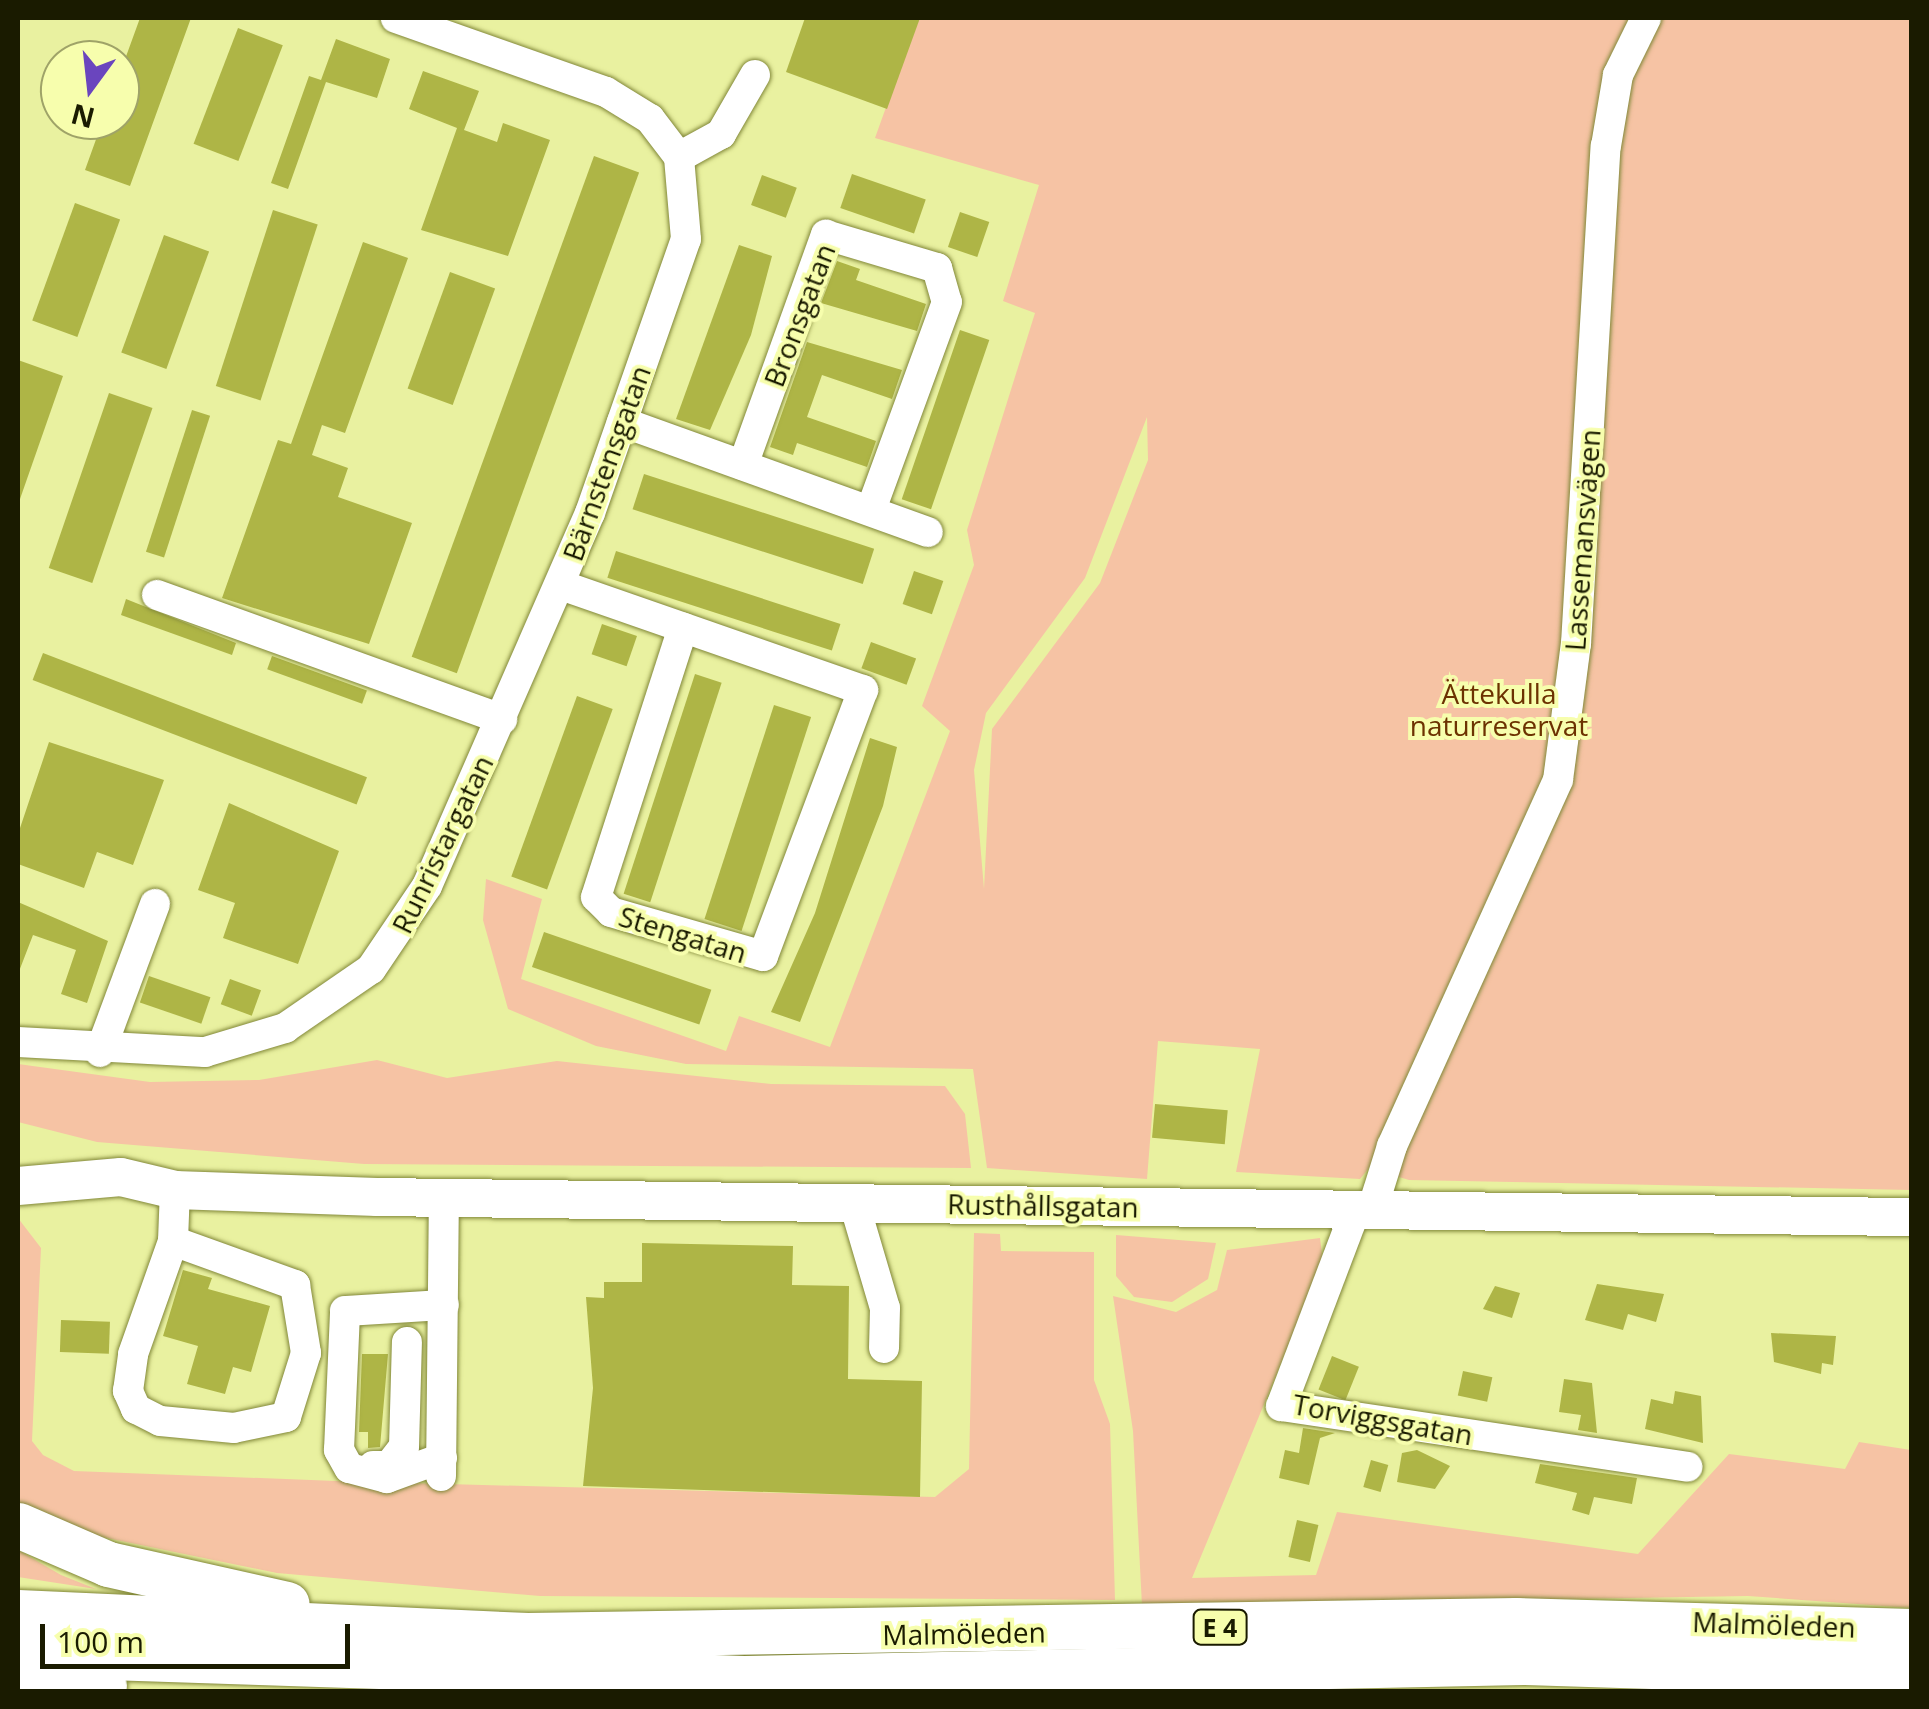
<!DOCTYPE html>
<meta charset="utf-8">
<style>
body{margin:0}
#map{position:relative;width:1929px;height:1709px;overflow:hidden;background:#e9f1a0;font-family:"Open Sans",sans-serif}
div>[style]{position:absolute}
.green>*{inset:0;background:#f6c3a4}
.building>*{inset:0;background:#aeb546;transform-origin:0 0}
.roads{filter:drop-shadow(0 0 2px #818738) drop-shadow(0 0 2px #818738)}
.minor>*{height:30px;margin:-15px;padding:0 15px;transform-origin:15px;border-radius:15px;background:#fff}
.major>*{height:38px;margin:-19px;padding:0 19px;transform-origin:19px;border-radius:19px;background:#fff}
.highway>*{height:45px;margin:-22.5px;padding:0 22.5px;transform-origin:22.5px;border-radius:22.5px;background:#fff}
span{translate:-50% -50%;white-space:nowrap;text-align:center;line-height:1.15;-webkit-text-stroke:8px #f7fead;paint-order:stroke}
.shield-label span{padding:2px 8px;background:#f7fead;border:2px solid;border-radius:8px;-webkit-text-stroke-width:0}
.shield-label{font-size:25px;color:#1a1b00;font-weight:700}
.street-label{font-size:28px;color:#1a1b00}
.park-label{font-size:28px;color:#6c3201}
.frame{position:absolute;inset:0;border:20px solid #1a1b00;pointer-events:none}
.north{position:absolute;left:40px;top:40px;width:100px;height:100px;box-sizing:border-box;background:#f7fead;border:2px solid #9fa368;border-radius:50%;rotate:195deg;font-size:28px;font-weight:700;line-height:40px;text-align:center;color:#1a1b00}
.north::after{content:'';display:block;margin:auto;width:35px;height:45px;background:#6a45be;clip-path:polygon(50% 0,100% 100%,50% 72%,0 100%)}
.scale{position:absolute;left:40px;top:1624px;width:310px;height:45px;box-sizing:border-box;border:5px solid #1a1b00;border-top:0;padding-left:12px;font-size:30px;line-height:35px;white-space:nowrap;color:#1a1b00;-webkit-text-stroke:8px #f7fead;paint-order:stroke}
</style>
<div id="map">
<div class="green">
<div style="clip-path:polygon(evenodd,918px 18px,1911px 18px,1911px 1190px,1409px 1180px,1369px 1168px,1360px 1179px,1236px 1172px,1260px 1049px,1158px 1041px,1147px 1179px,987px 1168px,973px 1069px,686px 1064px,596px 1046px,508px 1009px,483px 920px,486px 879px,542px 899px,521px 979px,726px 1051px,739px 1016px,830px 1047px,950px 731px,922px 706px,974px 565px,967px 530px,1035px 313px,1003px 301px,1039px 185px,875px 138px,918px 18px,1147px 417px,1148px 460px,1100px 583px,992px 729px,984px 889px,974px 770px,986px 713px,1085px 578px,1147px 417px)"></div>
<div style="clip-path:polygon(377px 1060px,447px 1078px,557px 1061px,771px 1084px,945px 1086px,965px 1114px,971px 1168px,364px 1164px,97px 1142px,18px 1122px,18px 1064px,150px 1082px,259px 1080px)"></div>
<div style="clip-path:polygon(18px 1218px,41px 1248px,32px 1441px,43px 1455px,74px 1471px,336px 1481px,935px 1497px,969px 1469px,974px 1233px,1000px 1234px,1001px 1251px,1094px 1252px,1094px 1380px,1110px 1424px,1115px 1600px,540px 1596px,277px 1573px,87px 1534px,18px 1503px)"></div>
<div style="clip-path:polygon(1116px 1235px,1216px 1243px,1208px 1279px,1172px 1302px,1134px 1297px,1116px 1276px)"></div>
<div style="clip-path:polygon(1320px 1238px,1323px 1262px,1192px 1578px,1316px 1575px,1337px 1512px,1638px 1554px,1729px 1454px,1845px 1469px,1859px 1442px,1911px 1450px,1911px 1608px,1748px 1596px,1142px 1606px,1133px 1431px,1113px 1296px,1176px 1312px,1217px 1290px,1227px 1250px)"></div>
<div style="clip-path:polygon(18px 1550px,61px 1575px,96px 1589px,18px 1577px)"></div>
</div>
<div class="building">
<div style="clip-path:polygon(140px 18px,191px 18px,130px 186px,85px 170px,103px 120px,120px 120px,120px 73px)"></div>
<div style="clip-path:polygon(805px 18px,920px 18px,887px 109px,786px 72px)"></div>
<div style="left:238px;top:28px;width:48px;height:124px;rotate:21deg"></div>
<div style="clip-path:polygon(336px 39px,390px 59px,377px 98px,326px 82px,288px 189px,271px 183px,309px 76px,321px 80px)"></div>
<div style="clip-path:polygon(423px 71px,479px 91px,464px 130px,497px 142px,503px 123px,550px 140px,508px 256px,421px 230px,457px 128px,409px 109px)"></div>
<div style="left:594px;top:156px;width:48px;height:533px;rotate:20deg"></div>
<div style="left:852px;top:174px;width:78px;height:36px;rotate:19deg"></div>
<div style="left:762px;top:175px;width:37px;height:32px;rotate:20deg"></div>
<div style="left:75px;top:203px;width:48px;height:125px;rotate:20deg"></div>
<div style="left:273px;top:210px;width:47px;height:185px;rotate:18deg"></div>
<div style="left:960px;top:212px;width:31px;height:37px;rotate:19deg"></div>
<div style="left:164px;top:235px;width:48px;height:125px;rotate:20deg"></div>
<div style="clip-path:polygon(363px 242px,408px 258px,345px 433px,322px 425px,312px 455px,348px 468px,338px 497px,412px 523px,369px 644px,222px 598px,278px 440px,291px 444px)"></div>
<div style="clip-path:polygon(739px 245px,772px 256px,751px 335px,710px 430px,676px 419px)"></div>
<div style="clip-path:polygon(837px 261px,860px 269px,856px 280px,926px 304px,917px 331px,821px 303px)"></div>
<div style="left:450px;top:272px;width:48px;height:124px;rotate:20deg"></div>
<div style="left:960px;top:330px;width:31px;height:179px;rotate:19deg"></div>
<div style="clip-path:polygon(807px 342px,902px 370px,892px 399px,822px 375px,807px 417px,876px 441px,867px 467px,797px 443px,793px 455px,770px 447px)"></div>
<div style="clip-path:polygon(18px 360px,63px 376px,20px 499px,18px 499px)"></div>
<div style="left:109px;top:393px;width:46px;height:185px;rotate:19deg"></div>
<div style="left:192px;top:410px;width:19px;height:149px;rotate:18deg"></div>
<div style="left:644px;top:474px;width:242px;height:37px;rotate:18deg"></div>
<div style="left:616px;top:551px;width:236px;height:28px;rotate:18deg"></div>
<div style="left:914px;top:571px;width:31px;height:35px;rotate:19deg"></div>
<div style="clip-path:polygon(126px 599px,236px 643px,232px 655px,121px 615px)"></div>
<div style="left:602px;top:624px;width:37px;height:32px;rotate:19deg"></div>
<div style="left:871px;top:642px;width:48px;height:28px;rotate:20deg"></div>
<div style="left:43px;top:653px;width:347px;height:29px;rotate:21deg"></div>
<div style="left:272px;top:656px;width:101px;height:14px;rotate:20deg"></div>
<div style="left:695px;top:674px;width:28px;height:231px;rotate:18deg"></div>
<div style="left:577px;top:696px;width:38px;height:192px;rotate:20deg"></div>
<div style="left:774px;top:705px;width:39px;height:225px;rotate:18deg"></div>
<div style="clip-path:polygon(870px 738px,897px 747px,883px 806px,800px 1022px,771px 1012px,815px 913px)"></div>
<div style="clip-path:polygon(49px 742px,164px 780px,133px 865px,97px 852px,84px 888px,18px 864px,18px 834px)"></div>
<div style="clip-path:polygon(229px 803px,339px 851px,298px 964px,223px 938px,235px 903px,198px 890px)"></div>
<div style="clip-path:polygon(18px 902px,108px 941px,87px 1003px,61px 994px,76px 950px,33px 935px,18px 974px)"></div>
<div style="left:544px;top:932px;width:177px;height:37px;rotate:19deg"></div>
<div style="left:149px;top:976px;width:65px;height:28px;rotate:19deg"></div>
<div style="left:230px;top:979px;width:33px;height:27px;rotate:20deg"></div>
<div style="left:1155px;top:1104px;width:73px;height:34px;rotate:5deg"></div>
<div style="clip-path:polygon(642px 1243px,793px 1246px,792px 1285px,849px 1286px,848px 1379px,922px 1381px,920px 1497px,583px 1486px,593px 1388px,586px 1297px,604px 1298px,604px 1282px,642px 1282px)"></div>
<div style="clip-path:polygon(183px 1270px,212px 1278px,208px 1289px,270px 1306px,251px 1372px,233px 1367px,225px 1394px,187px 1384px,198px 1346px,163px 1336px)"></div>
<div style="clip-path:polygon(1597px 1284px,1664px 1294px,1656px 1322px,1628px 1314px,1623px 1330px,1585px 1320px)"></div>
<div style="clip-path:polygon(1495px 1286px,1520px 1293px,1512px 1318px,1483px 1309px)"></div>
<div style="left:61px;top:1320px;width:49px;height:32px;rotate:2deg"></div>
<div style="clip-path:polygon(1771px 1333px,1836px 1336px,1833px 1365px,1822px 1363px,1821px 1374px,1774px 1362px)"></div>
<div style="clip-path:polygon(362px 1354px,388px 1354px,380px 1447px,368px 1448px,368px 1432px,359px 1432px)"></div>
<div style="left:1332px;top:1356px;width:29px;height:36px;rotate:22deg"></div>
<div style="left:1463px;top:1371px;width:30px;height:25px;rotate:12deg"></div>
<div style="clip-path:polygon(1564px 1379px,1592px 1383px,1597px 1433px,1578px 1430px,1581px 1415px,1559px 1412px)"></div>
<div style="clip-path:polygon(1675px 1391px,1701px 1396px,1703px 1443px,1645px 1429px,1651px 1399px,1673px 1404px)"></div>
<div style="clip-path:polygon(1303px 1428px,1335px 1433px,1320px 1438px,1309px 1485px,1279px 1478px,1285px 1450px,1299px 1453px)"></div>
<div style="clip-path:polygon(1417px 1450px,1450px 1466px,1435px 1489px,1397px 1482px,1402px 1453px)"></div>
<div style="left:1371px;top:1460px;width:18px;height:28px;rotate:16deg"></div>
<div style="clip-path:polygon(1540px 1464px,1637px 1478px,1632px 1504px,1594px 1497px,1589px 1515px,1572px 1510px,1577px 1493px,1535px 1483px)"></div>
<div style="left:1297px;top:1520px;width:22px;height:38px;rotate:13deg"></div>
</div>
<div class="roads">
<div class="minor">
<div style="left:679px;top:157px;width:48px;rotate:-28.7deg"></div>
<div style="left:721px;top:134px;width:68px;rotate:-60deg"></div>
<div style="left:622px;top:422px;width:325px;rotate:19.8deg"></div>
<div style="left:743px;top:465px;width:245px;rotate:-70.2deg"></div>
<div style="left:826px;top:235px;width:116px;rotate:16.6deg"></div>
<div style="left:937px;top:268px;width:35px;rotate:74deg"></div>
<div style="left:947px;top:302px;width:221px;rotate:110.1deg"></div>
<div style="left:561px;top:585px;width:320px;rotate:19.2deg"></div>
<div style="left:863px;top:690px;width:284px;rotate:110.6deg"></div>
<div style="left:763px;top:956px;width:158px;rotate:-163.9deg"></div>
<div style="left:611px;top:912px;width:21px;rotate:-135deg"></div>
<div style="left:596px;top:897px;width:283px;rotate:-72.1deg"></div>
<div style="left:157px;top:595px;width:367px;rotate:19.8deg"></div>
<div style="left:18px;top:1042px;width:187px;rotate:3.1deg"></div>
<div style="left:205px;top:1052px;width:84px;rotate:-16.7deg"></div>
<div style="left:285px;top:1028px;width:104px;rotate:-34.5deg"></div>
<div style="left:371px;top:969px;width:100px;rotate:-56deg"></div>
<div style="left:427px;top:886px;width:407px;rotate:-66.4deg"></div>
<div style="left:590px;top:513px;width:290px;rotate:-70.7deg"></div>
<div style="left:686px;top:239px;width:82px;rotate:-94.9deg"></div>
<div style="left:679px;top:157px;width:48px;rotate:-127.3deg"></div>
<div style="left:650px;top:119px;width:52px;rotate:-148.5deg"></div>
<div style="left:606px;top:92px;width:223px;rotate:-160.6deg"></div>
<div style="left:100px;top:1052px;width:158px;rotate:-69.6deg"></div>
<div style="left:854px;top:1203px;width:109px;rotate:73.6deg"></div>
<div style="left:885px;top:1308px;width:40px;rotate:91.4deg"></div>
<div style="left:1356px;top:1209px;width:211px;rotate:110.8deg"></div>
<div style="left:1281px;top:1406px;width:411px;rotate:8.5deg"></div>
<div style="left:1372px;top:1210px;width:67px;rotate:-72.6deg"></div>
<div style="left:1392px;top:1146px;width:402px;rotate:-65.6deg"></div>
<div style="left:1558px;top:780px;width:137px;rotate:-82.5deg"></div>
<div style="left:1576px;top:644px;width:499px;rotate:-86.6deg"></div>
<div style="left:1606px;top:146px;width:72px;rotate:-80.4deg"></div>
<div style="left:1618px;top:75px;width:64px;rotate:-63.8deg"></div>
<div style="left:173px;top:1241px;width:130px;rotate:19.8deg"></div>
<div style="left:295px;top:1285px;width:69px;rotate:80.8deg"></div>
<div style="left:306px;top:1353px;width:67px;rotate:107.4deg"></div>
<div style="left:286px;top:1417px;width:53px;rotate:168.1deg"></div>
<div style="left:234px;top:1428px;width:74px;rotate:-174.6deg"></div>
<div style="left:160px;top:1421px;width:27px;rotate:-153deg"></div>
<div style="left:136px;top:1409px;width:20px;rotate:-114deg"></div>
<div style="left:128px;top:1391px;width:37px;rotate:-82deg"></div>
<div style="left:133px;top:1354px;width:120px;rotate:-70.5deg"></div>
<div style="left:173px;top:1241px;width:51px;rotate:-87.8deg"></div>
<div style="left:442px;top:1458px;width:59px;rotate:160deg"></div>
<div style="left:387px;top:1478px;width:39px;rotate:-165deg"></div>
<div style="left:349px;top:1468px;width:21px;rotate:-119deg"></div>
<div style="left:339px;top:1450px;width:139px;rotate:-87.5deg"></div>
<div style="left:345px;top:1311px;width:99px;rotate:-3.5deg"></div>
<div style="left:373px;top:1466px;width:16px"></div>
<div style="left:389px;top:1466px;width:24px;rotate:-52deg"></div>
<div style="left:404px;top:1447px;width:105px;rotate:-88.4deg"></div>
<div style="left:441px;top:1476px;width:277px;rotate:-89.4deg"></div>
</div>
<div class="major">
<div style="left:18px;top:1186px;width:103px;rotate:-5deg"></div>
<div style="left:121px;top:1177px;width:56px;rotate:13.5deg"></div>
<div style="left:175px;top:1190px;width:202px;rotate:2deg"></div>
<div style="left:377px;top:1197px;width:1535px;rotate:0.75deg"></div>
</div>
<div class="highway">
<div style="left:18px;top:1525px;width:98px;rotate:23.4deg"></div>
<div style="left:108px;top:1564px;width:183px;rotate:12.6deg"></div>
<div style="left:18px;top:1612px;width:510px;rotate:2.59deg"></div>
<div style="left:527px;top:1635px;width:989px;rotate:-0.87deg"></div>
<div style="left:1516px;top:1620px;width:396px;rotate:1.6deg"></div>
<div style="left:18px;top:1654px;width:726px;rotate:1.89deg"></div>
<div style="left:744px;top:1678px;width:779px;rotate:-1.18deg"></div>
<div style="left:1523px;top:1662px;width:389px;rotate:1.8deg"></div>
<div style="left:18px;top:1690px;width:86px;rotate:-2.7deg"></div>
</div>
</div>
<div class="shield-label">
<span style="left:1220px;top:1627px">E 4</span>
</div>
<div class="street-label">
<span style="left:799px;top:315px;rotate:-69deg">Bronsgatan</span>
<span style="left:606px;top:463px;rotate:-70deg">Bärnstensgatan</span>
<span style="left:1582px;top:540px;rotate:-86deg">Lassemansvägen</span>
<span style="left:442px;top:844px;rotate:-64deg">Runristargatan</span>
<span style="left:683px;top:934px;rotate:17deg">Stengatan</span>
<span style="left:1043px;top:1205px;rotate:1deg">Rusthållsgatan</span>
<span style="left:1383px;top:1419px;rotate:10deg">Torviggsgatan</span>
<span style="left:1774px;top:1624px;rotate:2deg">Malmöleden</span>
<span style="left:964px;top:1633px;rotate:-1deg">Malmöleden</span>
</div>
<div class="park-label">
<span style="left:1499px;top:709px">Ättekulla<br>naturreservat</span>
</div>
<div class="frame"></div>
<div class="north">N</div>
<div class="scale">100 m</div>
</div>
